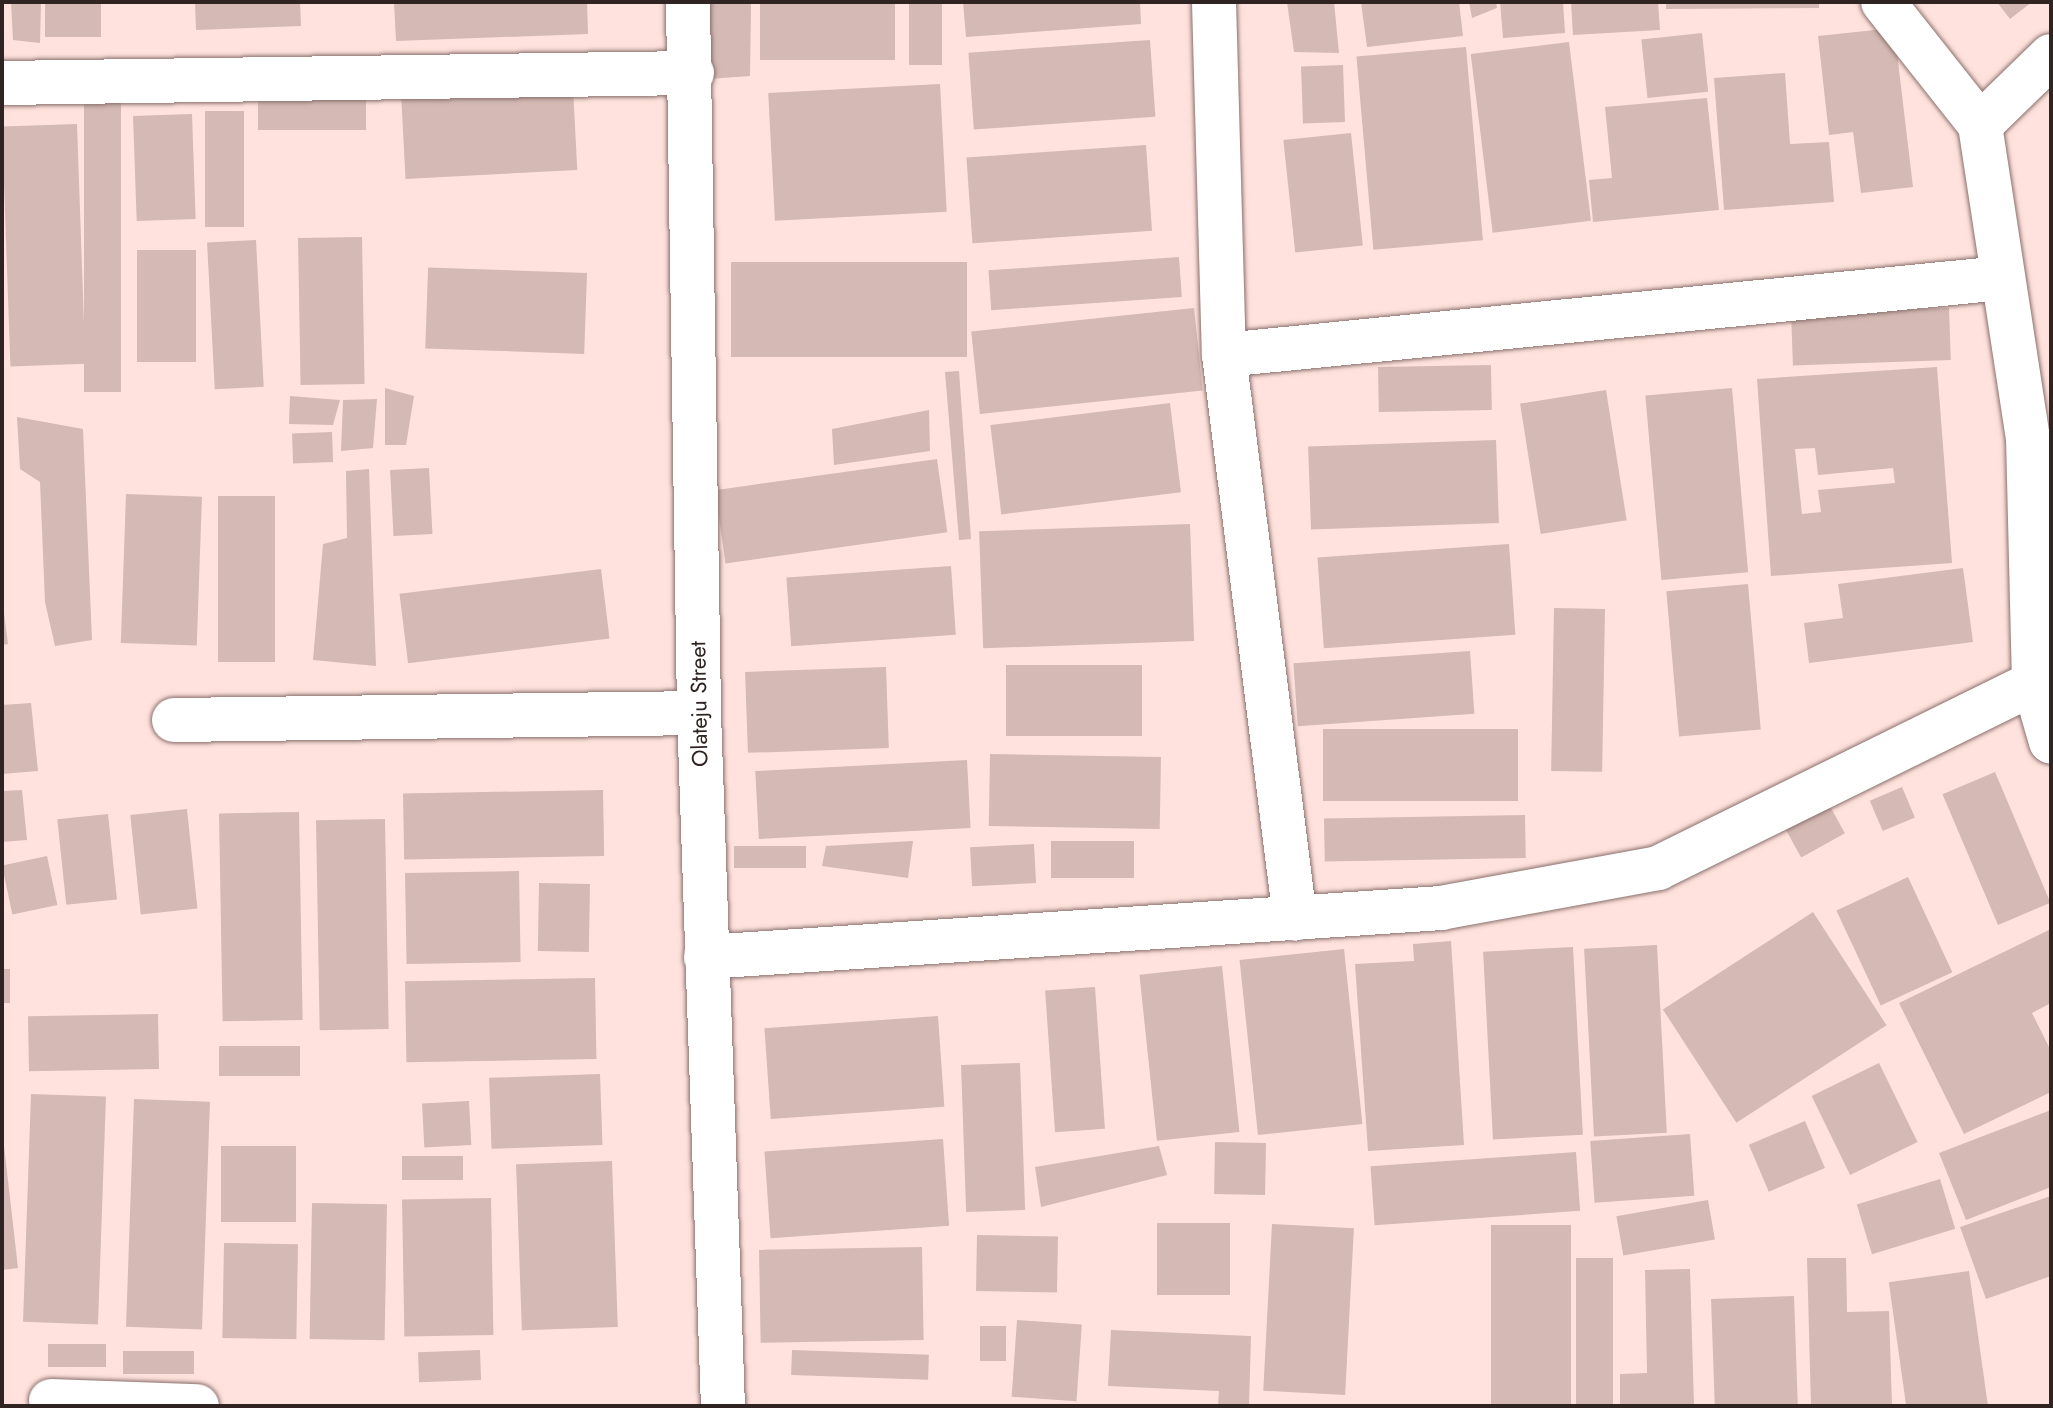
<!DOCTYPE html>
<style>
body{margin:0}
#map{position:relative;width:2053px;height:1408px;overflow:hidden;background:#ffe2dd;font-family:Jost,sans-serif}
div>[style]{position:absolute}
.building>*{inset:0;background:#d4b9b4;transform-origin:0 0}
.roads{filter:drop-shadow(0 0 2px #89706c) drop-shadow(0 0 2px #89706c)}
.minor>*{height:44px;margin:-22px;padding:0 22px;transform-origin:22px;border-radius:22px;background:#fff}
span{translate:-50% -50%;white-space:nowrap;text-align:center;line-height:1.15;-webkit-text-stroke:6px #fff;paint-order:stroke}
.street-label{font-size:22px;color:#2f2422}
.frame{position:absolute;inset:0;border:4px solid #2f2422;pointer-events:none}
</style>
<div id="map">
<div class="building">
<div style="clip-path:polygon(11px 2px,41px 2px,40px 43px,13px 40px)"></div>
<div style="left:45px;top:2px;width:56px;height:35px"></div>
<div style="clip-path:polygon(195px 2px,300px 2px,301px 26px,196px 30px)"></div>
<div style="clip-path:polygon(394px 2px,587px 2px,588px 34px,396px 41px)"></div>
<div style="clip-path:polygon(702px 2px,751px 2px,750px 76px,708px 79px)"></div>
<div style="left:760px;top:2px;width:135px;height:58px"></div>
<div style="left:909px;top:2px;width:33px;height:63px"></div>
<div style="clip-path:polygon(963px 2px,1140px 2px,1141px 24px,966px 37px)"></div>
<div style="clip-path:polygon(1287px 2px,1334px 2px,1339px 53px,1294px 52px)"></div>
<div style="clip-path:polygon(1361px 2px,1459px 2px,1463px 36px,1367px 47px)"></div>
<div style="clip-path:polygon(1469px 2px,1496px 2px,1497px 8px,1472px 18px)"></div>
<div style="clip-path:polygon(1500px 2px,1563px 2px,1565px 33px,1503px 38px)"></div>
<div style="clip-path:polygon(1571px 2px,1658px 2px,1660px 30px,1573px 35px)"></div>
<div style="clip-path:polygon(1666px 2px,1819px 2px,1819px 8px,1666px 9px)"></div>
<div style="clip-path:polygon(1997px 2px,2032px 2px,2010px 19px)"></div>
<div style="clip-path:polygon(1894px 28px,1913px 187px,1861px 193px,1853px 132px,1829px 135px,1818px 36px)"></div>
<div style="left:1702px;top:33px;width:59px;height:61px;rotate:84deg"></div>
<div style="left:1150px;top:40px;width:77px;height:182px;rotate:86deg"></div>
<div style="left:1569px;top:42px;width:180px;height:99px;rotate:83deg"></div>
<div style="left:1466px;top:47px;width:194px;height:110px;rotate:85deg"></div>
<div style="left:1343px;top:65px;width:57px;height:42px;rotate:88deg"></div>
<div style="clip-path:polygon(1785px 73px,1790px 144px,1829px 142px,1834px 202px,1724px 210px,1714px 78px)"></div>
<div style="left:940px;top:84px;width:128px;height:172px;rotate:87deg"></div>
<div style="left:573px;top:88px;width:82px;height:172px;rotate:87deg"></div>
<div style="left:258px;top:92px;width:108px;height:38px"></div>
<div style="clip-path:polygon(1707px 98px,1719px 210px,1593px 222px,1589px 180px,1612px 178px,1605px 107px)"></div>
<div style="left:84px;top:103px;width:37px;height:289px"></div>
<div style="left:205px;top:111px;width:39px;height:116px"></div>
<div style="left:192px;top:114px;width:105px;height:59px;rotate:88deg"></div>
<div style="left:77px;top:124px;width:240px;height:75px;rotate:88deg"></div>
<div style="left:1351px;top:133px;width:113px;height:68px;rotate:84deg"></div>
<div style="left:1146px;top:145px;width:86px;height:180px;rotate:86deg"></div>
<div style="left:362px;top:237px;width:147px;height:64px;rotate:89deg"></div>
<div style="left:256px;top:240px;width:147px;height:49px;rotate:87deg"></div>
<div style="left:196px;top:250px;width:112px;height:59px;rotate:90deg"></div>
<div style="left:1179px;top:257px;width:40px;height:191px;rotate:86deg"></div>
<div style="left:731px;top:262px;width:236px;height:95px"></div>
<div style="left:587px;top:273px;width:81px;height:159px;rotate:92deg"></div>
<div style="left:1194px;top:308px;width:83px;height:224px;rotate:84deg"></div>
<div style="left:1949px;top:308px;width:52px;height:158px;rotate:88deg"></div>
<div style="left:1491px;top:365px;width:45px;height:113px;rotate:89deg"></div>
<div style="clip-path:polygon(evenodd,1937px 367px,1952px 563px,1771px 576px,1757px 379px,1937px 367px,1815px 448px,1818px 475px,1893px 468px,1895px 483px,1818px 490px,1821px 512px,1802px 514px,1795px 449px,1815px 448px)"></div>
<div style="clip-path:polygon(959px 371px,971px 539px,959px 540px,945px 372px)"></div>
<div style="clip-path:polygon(385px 388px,414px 396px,406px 445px,385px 445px)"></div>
<div style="left:1732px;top:388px;width:185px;height:87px;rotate:85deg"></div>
<div style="left:1606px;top:390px;width:132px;height:87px;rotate:81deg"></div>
<div style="clip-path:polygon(290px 396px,340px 400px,333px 425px,289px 424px)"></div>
<div style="clip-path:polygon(377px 399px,373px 448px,341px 451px,343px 400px)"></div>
<div style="left:1170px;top:403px;width:90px;height:181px;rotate:83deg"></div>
<div style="clip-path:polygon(929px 410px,930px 451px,834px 465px,832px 429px)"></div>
<div style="clip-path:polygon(17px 417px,83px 429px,92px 640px,55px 646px,45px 602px,40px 482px,20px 469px)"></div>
<div style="left:332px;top:432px;width:30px;height:40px;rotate:88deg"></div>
<div style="left:1496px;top:440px;width:83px;height:188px;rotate:88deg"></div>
<div style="left:937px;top:459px;width:74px;height:224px;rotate:82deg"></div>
<div style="left:429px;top:468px;width:66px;height:39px;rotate:87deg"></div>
<div style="clip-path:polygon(369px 469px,376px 666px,313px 660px,323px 544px,347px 538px,346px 471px)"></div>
<div style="left:126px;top:494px;width:76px;height:149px;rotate:2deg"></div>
<div style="left:218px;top:496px;width:57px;height:166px"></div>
<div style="left:1190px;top:524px;width:117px;height:211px;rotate:88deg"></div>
<div style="left:1509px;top:544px;width:91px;height:192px;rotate:86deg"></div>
<div style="left:951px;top:566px;width:69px;height:165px;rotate:86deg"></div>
<div style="clip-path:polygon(1963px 568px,1973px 642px,1809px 663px,1804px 623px,1843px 618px,1838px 584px)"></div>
<div style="left:601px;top:569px;width:70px;height:203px;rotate:83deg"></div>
<div style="left:1748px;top:584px;width:146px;height:82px;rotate:85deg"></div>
<div style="clip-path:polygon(2px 598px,8px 644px,2px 645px)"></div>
<div style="left:1554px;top:608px;width:51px;height:163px;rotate:1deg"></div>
<div style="left:1470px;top:651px;width:63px;height:177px;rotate:86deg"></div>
<div style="left:1142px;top:665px;width:71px;height:136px;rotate:90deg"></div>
<div style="left:886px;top:667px;width:81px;height:141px;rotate:88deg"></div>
<div style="clip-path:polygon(31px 703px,38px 771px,2px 774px,2px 705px)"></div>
<div style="left:1518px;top:729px;width:72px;height:195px;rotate:90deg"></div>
<div style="left:990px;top:754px;width:171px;height:72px;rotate:1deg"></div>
<div style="left:967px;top:760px;width:68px;height:212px;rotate:87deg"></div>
<div style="left:1995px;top:772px;width:142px;height:57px;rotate:67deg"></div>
<div style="left:1902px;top:787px;width:33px;height:35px;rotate:67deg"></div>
<div style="clip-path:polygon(22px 790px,27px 840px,2px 842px,2px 791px)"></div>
<div style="left:603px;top:790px;width:66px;height:200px;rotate:89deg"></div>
<div style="left:1827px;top:801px;width:37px;height:50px;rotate:61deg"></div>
<div style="left:187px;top:809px;width:100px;height:57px;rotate:84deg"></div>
<div style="left:299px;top:812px;width:208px;height:80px;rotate:89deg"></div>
<div style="left:108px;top:814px;width:86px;height:51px;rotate:84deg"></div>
<div style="left:1525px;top:815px;width:43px;height:201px;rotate:89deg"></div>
<div style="left:385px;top:819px;width:210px;height:69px;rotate:89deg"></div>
<div style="clip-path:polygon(913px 841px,908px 878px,822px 866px,826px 846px)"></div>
<div style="left:1051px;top:841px;width:83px;height:37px"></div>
<div style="left:1034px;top:844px;width:39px;height:64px;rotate:87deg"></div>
<div style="left:806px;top:846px;width:22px;height:72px;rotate:90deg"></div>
<div style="left:47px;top:856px;width:50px;height:46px;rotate:78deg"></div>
<div style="left:519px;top:871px;width:91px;height:114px;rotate:89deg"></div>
<div style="left:1908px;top:877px;width:105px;height:79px;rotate:65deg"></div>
<div style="left:539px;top:883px;width:51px;height:68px;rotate:1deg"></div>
<div style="left:1813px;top:912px;width:135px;height:179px;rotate:57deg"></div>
<div style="clip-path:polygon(2051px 929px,2051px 1003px,2032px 1013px,2051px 1051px,2051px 1092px,1964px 1134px,1899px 1003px)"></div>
<div style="clip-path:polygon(1451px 941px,1464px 1145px,1368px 1151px,1355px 964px,1414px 961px,1413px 944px)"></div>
<div style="left:1657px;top:945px;width:188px;height:73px;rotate:87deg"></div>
<div style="left:1573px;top:947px;width:188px;height:90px;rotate:87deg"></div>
<div style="left:1344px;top:949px;width:176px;height:105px;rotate:84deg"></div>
<div style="left:1222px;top:966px;width:167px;height:83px;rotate:84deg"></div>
<div style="left:2px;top:969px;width:8px;height:34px"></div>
<div style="left:595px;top:978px;width:81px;height:190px;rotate:89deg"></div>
<div style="left:1095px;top:987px;width:142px;height:50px;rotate:86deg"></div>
<div style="left:158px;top:1014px;width:55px;height:130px;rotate:89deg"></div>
<div style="left:938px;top:1016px;width:91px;height:174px;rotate:86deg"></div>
<div style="left:300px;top:1046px;width:30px;height:81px;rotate:90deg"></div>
<div style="left:1020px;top:1063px;width:147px;height:59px;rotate:88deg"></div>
<div style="left:1879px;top:1063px;width:88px;height:75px;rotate:64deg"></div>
<div style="left:600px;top:1074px;width:71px;height:111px;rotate:88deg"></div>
<div style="left:31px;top:1094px;width:75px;height:228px;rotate:2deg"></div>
<div style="left:134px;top:1099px;width:76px;height:228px;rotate:2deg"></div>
<div style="left:469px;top:1101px;width:44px;height:47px;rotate:87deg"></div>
<div style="clip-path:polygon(2051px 1110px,2051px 1187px,1966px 1220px,1939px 1153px)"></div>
<div style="left:1805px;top:1121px;width:51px;height:61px;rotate:67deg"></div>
<div style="clip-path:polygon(2px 1128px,18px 1268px,2px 1270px)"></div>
<div style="left:1690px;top:1134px;width:62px;height:100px;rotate:86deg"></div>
<div style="left:943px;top:1139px;width:87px;height:179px;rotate:86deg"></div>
<div style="left:1215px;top:1142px;width:51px;height:52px;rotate:1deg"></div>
<div style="left:221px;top:1146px;width:75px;height:76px"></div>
<div style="clip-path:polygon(1159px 1146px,1167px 1175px,1041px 1207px,1035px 1167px)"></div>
<div style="left:1576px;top:1152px;width:59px;height:206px;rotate:86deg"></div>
<div style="left:402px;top:1156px;width:61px;height:24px"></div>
<div style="left:612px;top:1161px;width:166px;height:96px;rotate:88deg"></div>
<div style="left:1940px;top:1179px;width:52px;height:87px;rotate:73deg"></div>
<div style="clip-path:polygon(2051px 1196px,2051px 1276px,1986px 1299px,1960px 1227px)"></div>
<div style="left:491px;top:1198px;width:137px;height:89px;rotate:89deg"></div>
<div style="left:1708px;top:1200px;width:40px;height:93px;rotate:80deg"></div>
<div style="left:312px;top:1203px;width:75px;height:136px;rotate:1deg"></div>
<div style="left:1157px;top:1223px;width:73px;height:72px"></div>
<div style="left:1272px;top:1224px;width:82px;height:167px;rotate:3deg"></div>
<div style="left:1491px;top:1225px;width:80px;height:181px"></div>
<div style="left:977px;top:1235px;width:81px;height:56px;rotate:1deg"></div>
<div style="left:224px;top:1243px;width:74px;height:95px;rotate:1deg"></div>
<div style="left:922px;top:1247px;width:93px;height:163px;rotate:89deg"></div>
<div style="left:1576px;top:1258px;width:37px;height:148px"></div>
<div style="clip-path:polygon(1807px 1258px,1846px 1258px,1847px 1312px,1889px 1311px,1892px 1406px,1811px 1406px)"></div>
<div style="clip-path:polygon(1690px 1269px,1694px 1406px,1620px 1406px,1620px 1374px,1647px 1373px,1645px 1270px)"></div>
<div style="left:1969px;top:1271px;width:136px;height:81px;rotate:82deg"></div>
<div style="left:1794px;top:1296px;width:110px;height:83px;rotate:88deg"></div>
<div style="left:1017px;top:1320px;width:65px;height:77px;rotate:4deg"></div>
<div style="left:980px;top:1326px;width:26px;height:35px"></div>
<div style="clip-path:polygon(1111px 1330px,1251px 1336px,1249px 1406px,1218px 1406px,1219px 1391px,1108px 1386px)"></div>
<div style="left:106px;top:1344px;width:23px;height:58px;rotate:90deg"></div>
<div style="left:480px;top:1350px;width:30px;height:62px;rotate:88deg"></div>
<div style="left:792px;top:1350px;width:137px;height:25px;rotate:2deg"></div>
<div style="left:194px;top:1351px;width:23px;height:71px;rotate:90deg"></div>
</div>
<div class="roads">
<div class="minor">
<div style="left:688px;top:2px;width:711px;rotate:89.11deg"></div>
<div style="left:699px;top:713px;width:693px;rotate:88.02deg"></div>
<div style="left:1214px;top:2px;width:353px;rotate:88.4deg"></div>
<div style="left:1224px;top:355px;width:568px;rotate:82.82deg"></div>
<div style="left:1883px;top:2px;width:157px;rotate:51.7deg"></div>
<div style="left:1980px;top:125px;width:317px;rotate:81.3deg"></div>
<div style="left:2028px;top:438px;width:245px;rotate:88.6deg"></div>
<div style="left:2034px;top:683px;width:61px;rotate:73.9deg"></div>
<div style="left:2px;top:83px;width:690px;rotate:-0.83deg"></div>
<div style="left:1980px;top:125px;width:99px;rotate:-44.2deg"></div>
<div style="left:1224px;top:355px;width:782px;rotate:-5.65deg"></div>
<div style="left:174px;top:720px;width:525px;rotate:-0.76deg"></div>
<div style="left:706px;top:957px;width:737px;rotate:-3.81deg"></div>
<div style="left:1441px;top:908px;width:221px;rotate:-10.4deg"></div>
<div style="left:1658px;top:868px;width:419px;rotate:-26.2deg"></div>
<div style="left:51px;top:1401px;width:146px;rotate:2deg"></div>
</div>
</div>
<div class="street-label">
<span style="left:699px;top:704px;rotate:-91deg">Olateju Street</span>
</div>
<div class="frame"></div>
</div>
